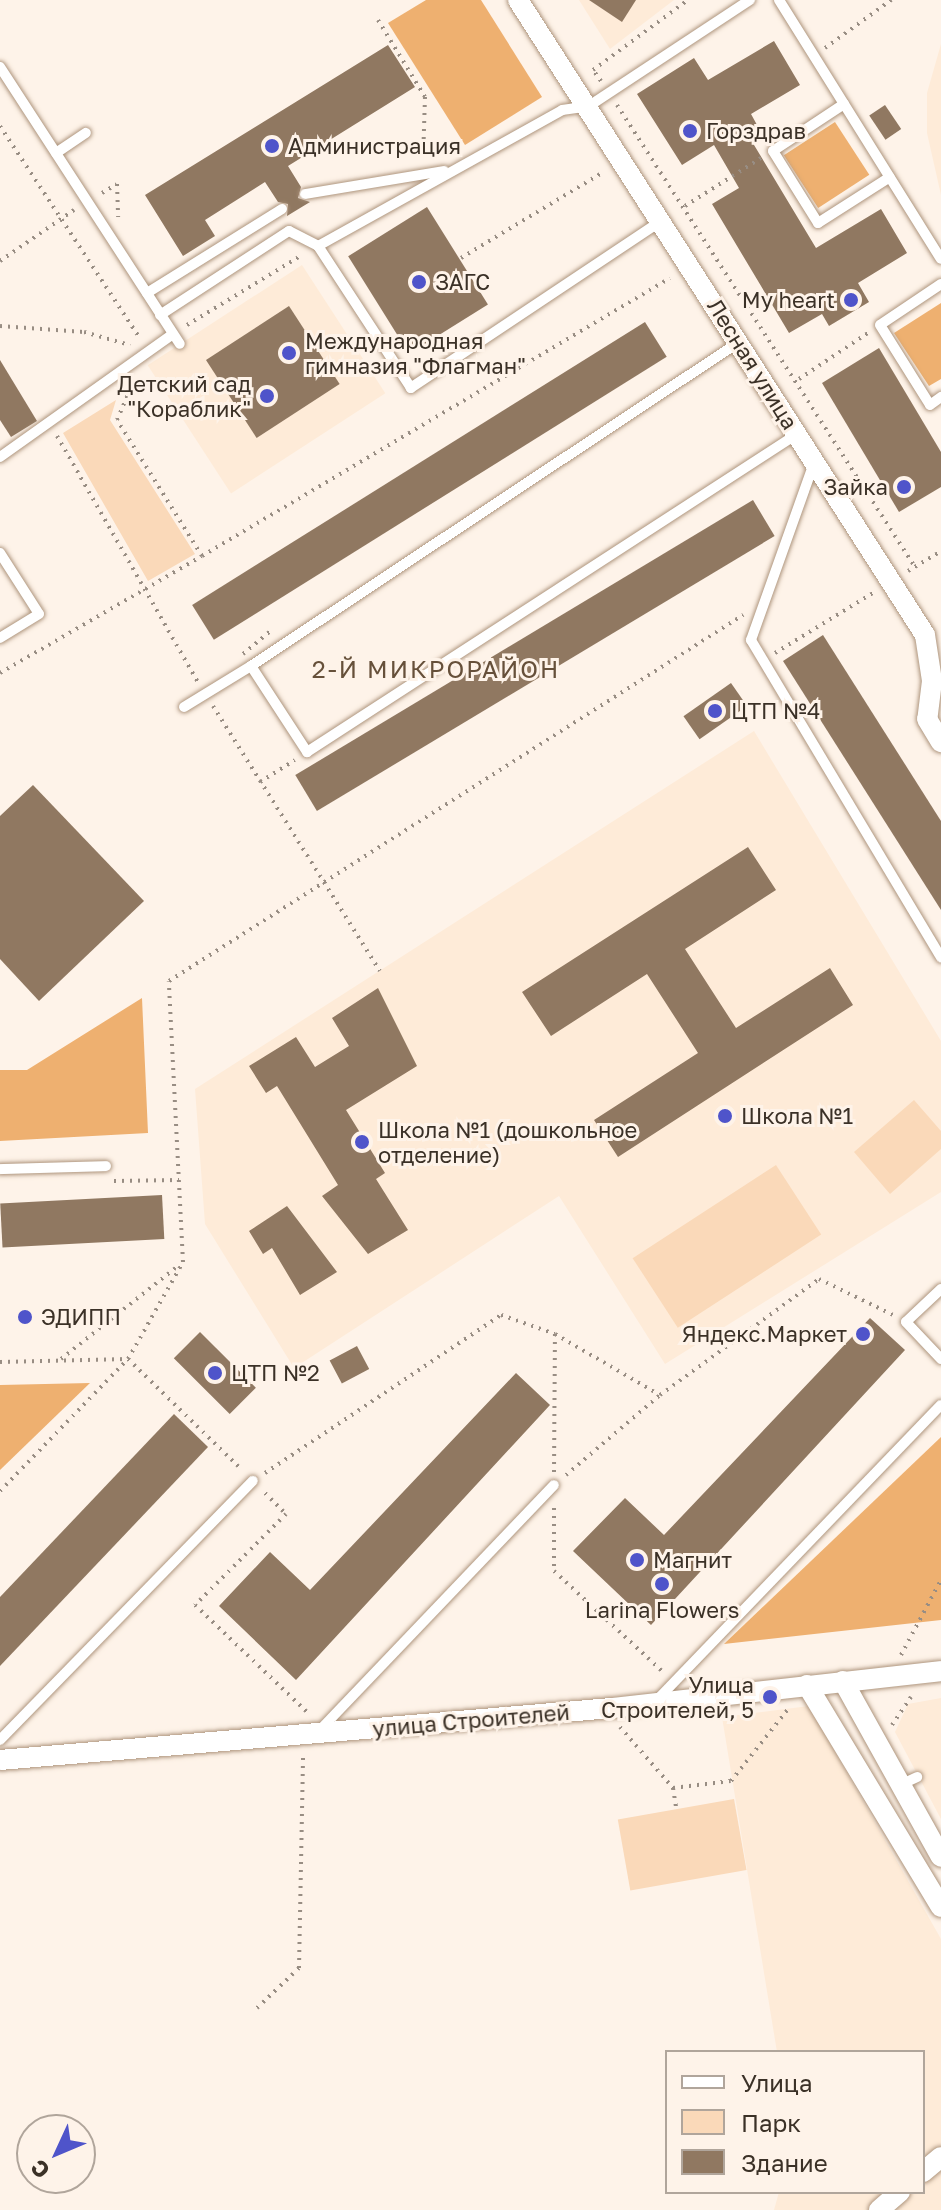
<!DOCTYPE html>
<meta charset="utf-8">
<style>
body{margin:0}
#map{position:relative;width:941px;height:2210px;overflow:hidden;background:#fef3e9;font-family:"Golos Text",sans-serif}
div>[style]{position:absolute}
.built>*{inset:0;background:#feebd8;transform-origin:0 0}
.green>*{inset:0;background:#fad9b9;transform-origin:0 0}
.forest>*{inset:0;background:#eeb070;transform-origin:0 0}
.building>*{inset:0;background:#907861;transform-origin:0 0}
.path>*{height:4px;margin-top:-2px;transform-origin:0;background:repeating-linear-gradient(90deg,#988d83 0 2px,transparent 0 8px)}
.roads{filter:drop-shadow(0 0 2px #ae957d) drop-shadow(0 0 2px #ae957d)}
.service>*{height:10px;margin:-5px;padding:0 5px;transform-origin:5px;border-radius:5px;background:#fff}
.minor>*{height:20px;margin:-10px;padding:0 10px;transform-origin:10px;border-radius:10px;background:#fff}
.dots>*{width:22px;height:22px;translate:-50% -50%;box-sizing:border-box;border:4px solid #fef3e9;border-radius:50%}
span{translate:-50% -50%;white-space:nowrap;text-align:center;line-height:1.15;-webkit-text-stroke:6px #fef3e9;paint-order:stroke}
.poi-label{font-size:22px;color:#3b3127}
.left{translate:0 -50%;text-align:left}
.right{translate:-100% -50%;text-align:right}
.street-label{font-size:22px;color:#3b3127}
.neighbourhood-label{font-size:24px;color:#66503a;letter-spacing:2px}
.legend{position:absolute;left:665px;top:2050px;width:260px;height:144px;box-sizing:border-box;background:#fef3e9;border:2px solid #b0a59b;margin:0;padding:10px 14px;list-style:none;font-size:24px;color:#3b3127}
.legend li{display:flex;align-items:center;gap:16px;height:40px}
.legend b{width:40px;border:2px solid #b0a59b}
.north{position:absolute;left:16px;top:2114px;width:80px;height:80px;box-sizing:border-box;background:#fef3e9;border:2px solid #b0a59b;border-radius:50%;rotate:226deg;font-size:22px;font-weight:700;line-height:32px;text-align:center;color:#3b3127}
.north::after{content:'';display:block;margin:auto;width:28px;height:36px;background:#4f54ca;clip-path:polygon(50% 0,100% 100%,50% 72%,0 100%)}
</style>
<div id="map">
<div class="built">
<div style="clip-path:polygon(579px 0,674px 0,610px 49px)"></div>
<div style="clip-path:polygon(941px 44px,941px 195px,927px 133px,927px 93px)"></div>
<div style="left:302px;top:265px;width:153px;height:184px;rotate:57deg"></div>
<div style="clip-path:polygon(754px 731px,941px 1041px,941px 1192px,665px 1364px,559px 1196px,294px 1368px,205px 1224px,195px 1089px)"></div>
<div style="clip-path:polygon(941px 1698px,941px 1819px,895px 1732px,908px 1704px)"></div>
<div style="clip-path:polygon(809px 1706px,941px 1939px,941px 2210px,774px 2210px,779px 2192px,923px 2192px,923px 2052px,777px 2052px,722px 1717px)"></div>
</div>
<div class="green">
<div style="clip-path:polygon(116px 400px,110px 420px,195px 554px,148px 581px,63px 433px)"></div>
<div style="clip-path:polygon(914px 1100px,941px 1131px,941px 1149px,890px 1194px,854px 1152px)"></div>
<div style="left:776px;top:1165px;width:83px;height:171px;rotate:57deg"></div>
<div style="left:734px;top:1799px;width:72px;height:118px;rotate:80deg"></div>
</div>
<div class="forest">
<div style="clip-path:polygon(426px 0,481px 0,542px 97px,465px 145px,388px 23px)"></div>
<div style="left:835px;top:122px;width:63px;height:61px;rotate:57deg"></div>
<div style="clip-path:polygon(941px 303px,941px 379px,929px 386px,894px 333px)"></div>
<div style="clip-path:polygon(142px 998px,148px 1133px,0 1141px,0 1070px,27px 1070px)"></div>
<div style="clip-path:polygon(90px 1383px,0 1470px,0 1385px)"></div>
<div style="clip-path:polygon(941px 1437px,941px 1620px,724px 1644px)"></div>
</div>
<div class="building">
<div style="clip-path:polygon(589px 0,636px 0,622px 22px)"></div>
<div style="clip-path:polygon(774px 41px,800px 85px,751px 114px,762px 134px,751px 140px,816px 248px,881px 209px,907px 253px,858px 283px,869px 302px,829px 326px,822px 314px,789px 333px,712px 204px,739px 188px,714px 145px,682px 165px,637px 94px,694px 58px,708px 80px)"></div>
<div style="clip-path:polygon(388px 45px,415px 87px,288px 166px,301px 187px,298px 198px,310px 202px,287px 216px,288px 204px,278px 202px,265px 182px,205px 220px,215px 236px,183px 256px,145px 195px)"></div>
<div style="left:885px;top:105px;width:29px;height:19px;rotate:56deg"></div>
<div style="left:427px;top:207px;width:115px;height:93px;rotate:58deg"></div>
<div style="left:289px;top:306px;width:93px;height:99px;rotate:57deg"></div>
<div style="left:645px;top:322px;width:41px;height:534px;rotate:58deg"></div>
<div style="clip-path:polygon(879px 348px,941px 452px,941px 487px,899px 512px,822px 383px)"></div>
<div style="clip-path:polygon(0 360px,37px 421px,11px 437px,0 420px)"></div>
<div style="left:753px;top:500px;width:42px;height:534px;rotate:59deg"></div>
<div style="clip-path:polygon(823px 635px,941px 821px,941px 910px,783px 661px)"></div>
<div style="left:731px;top:683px;width:28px;height:58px;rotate:55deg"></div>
<div style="clip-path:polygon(33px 785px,144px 901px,39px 1001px,0 959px,0 816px)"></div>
<div style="clip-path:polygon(748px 847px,776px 890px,685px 949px,736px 1028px,830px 968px,853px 1005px,618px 1157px,594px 1120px,698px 1053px,647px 974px,551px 1036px,522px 992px)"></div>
<div style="clip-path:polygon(378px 988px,417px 1066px,346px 1110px,385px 1173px,376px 1179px,408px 1230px,368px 1254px,322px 1196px,338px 1185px,277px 1086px,266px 1093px,249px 1066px,296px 1037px,315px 1067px,349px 1046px,332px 1018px)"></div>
<div style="left:162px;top:1195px;width:44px;height:162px;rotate:87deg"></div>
<div style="clip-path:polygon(287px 1206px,337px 1272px,300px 1295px,272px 1248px,263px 1254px,249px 1231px)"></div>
<div style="clip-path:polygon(870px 1318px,905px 1350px,651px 1625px,573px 1551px,625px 1498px,664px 1535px)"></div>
<div style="left:200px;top:1332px;width:79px;height:37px;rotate:45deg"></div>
<div style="left:357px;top:1346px;width:26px;height:31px;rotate:62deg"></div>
<div style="clip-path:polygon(516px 1373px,550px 1405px,296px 1680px,219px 1606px,270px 1552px,310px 1590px)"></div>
<div style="clip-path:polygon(174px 1414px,208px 1447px,0 1666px,0 1597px)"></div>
</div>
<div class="path">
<div style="left:378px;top:20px;width:90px;rotate:58.6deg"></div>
<div style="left:425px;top:97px;width:63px;rotate:91.8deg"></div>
<div style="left:825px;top:48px;width:82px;rotate:-36deg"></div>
<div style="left:601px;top:81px;width:14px;rotate:-126deg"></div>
<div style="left:593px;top:70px;width:118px;rotate:-36.4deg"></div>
<div style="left:617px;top:105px;width:550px;rotate:57.18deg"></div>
<div style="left:0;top:126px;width:254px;rotate:56.6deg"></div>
<div style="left:102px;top:193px;width:17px;rotate:-31deg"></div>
<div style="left:117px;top:184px;width:33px;rotate:88deg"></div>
<div style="left:685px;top:206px;width:90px;rotate:-32.3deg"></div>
<div style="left:461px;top:258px;width:165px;rotate:-31.1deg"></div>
<div style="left:0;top:261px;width:90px;rotate:-34.6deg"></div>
<div style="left:187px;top:325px;width:135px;rotate:-31.3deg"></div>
<div style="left:0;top:326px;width:84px;rotate:4.1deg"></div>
<div style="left:84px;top:332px;width:48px;rotate:15.8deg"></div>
<div style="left:799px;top:379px;width:83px;rotate:-33.7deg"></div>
<div style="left:57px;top:436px;width:284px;rotate:60.2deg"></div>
<div style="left:202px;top:556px;width:544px;rotate:-30.71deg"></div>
<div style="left:908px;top:571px;width:39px;rotate:-31deg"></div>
<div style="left:775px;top:653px;width:115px;rotate:-31.5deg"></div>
<div style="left:243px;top:654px;width:35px;rotate:-40deg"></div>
<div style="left:0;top:673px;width:233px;rotate:-30.1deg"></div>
<div style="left:202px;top:556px;width:160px;rotate:-122deg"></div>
<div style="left:117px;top:420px;width:40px;rotate:-66.6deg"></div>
<div style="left:213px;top:706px;width:313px;rotate:57.8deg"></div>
<div style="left:260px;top:782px;width:41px;rotate:-32.2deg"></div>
<div style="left:114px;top:1181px;width:65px;rotate:-0.9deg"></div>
<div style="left:61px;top:1359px;width:151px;rotate:-38.5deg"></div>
<div style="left:0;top:1362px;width:128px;rotate:-1.3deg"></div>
<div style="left:128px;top:1359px;width:112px;rotate:-60.4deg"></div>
<div style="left:183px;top:1262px;width:281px;rotate:-92.9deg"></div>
<div style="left:169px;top:981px;width:681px;rotate:-32.52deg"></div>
<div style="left:554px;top:1472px;width:138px;rotate:-89.6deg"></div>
<div style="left:265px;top:1473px;width:284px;rotate:-33.8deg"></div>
<div style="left:501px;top:1315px;width:57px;rotate:19.4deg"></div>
<div style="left:555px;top:1334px;width:121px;rotate:30.2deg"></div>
<div style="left:566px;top:1475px;width:123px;rotate:-40.4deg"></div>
<div style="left:660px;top:1395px;width:197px;rotate:-36.1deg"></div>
<div style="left:819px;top:1279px;width:82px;rotate:25.9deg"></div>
<div style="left:0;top:1491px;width:184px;rotate:-45.9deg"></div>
<div style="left:128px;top:1359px;width:159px;rotate:44.2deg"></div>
<div style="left:265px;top:1493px;width:30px;rotate:45deg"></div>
<div style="left:286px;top:1514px;width:129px;rotate:135deg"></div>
<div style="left:195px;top:1605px;width:156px;rotate:43.7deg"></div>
<div style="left:554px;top:1508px;width:63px;rotate:90deg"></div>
<div style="left:554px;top:1571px;width:149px;rotate:42.8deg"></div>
<div style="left:901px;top:1655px;width:85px;rotate:-61.9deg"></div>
<div style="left:892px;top:1725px;width:34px;rotate:-56deg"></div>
<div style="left:620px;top:1727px;width:81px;rotate:49deg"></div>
<div style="left:673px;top:1788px;width:20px;rotate:81deg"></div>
<div style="left:673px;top:1788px;width:58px;rotate:-6.9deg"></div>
<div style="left:731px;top:1781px;width:92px;rotate:-51.6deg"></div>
<div style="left:257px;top:2008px;width:58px;rotate:-43.6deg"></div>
<div style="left:299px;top:1968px;width:212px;rotate:-88.9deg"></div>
</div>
<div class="roads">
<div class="service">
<div style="left:779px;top:0;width:305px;rotate:58deg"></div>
<div style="left:0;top:67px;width:330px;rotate:57deg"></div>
<div style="left:844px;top:104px;width:85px;rotate:146.5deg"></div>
<div style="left:773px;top:151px;width:85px;rotate:58deg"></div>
<div style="left:818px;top:223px;width:85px;rotate:-32.6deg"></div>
<div style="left:56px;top:153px;width:36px;rotate:-34deg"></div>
<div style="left:305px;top:194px;width:141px;rotate:-9.4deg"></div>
<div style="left:661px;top:221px;width:301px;rotate:146.3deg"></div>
<div style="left:411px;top:388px;width:170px;rotate:-123.2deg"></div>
<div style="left:318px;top:246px;width:279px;rotate:-29.1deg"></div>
<div style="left:562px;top:110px;width:27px;rotate:-8deg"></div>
<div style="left:589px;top:106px;width:193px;rotate:-33.4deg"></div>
<div style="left:941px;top:284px;width:73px;rotate:146.1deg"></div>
<div style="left:880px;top:325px;width:94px;rotate:58deg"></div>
<div style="left:930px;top:405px;width:14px;rotate:-36deg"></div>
<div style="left:147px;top:293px;width:159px;rotate:-31.9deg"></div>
<div style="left:160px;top:315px;width:154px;rotate:-33.1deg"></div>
<div style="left:289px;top:231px;width:33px;rotate:27deg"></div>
<div style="left:739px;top:342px;width:586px;rotate:146.42deg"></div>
<div style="left:251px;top:666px;width:103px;rotate:56.9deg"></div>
<div style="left:307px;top:752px;width:584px;rotate:-32.98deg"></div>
<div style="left:0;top:457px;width:212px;rotate:-35.4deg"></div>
<div style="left:814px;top:463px;width:188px;rotate:109.6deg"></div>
<div style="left:751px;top:640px;width:370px;rotate:59.1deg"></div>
<div style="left:0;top:553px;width:72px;rotate:57.4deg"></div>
<div style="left:39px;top:614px;width:46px;rotate:148.4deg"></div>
<div style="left:184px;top:707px;width:79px;rotate:-31.5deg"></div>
<div style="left:0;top:1169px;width:106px;rotate:-1.6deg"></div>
<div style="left:941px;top:1289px;width:48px;rotate:136.7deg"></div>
<div style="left:906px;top:1322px;width:51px;rotate:46.6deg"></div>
<div style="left:655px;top:1702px;width:412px;rotate:-46.1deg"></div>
<div style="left:319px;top:1731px;width:340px;rotate:-46.3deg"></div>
<div style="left:0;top:1740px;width:362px;rotate:-45.7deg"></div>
<div style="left:900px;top:1785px;width:19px;rotate:-25deg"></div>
</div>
<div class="minor">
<div style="left:518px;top:0;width:754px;rotate:57.34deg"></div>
<div style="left:925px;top:635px;width:47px;rotate:81.3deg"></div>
<div style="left:932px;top:681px;width:38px;rotate:97deg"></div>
<div style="left:927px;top:719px;width:27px;rotate:59deg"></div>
<div style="left:843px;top:1681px;width:201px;rotate:60.9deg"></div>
<div style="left:807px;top:1685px;width:259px;rotate:58.9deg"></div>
<div style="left:0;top:1760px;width:614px;rotate:-4.86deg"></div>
<div style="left:612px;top:1708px;width:331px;rotate:-6.4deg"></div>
<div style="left:923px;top:2172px;width:23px;rotate:-40deg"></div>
<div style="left:879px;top:2210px;width:28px;rotate:-41deg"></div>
</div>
</div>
<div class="dots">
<div style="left:690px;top:131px;background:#4f54ca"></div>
<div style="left:272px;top:146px;background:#4f54ca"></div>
<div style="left:419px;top:282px;background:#4f54ca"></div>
<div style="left:851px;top:300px;background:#4f54ca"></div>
<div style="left:289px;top:353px;background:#4f54ca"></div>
<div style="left:267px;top:396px;background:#4f54ca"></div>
<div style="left:904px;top:487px;background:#4f54ca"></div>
<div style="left:715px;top:711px;background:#4f54ca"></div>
<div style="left:725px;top:1116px;background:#4f54ca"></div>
<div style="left:362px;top:1142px;background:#4f54ca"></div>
<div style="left:25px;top:1317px;background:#4f54ca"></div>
<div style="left:863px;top:1334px;background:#4f54ca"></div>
<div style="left:215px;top:1373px;background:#4f54ca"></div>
<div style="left:637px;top:1560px;background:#4f54ca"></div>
<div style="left:662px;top:1584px;background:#4f54ca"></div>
<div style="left:770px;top:1697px;background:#4f54ca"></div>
</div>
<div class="poi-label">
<span class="left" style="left:706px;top:131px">Горздрав</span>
<span class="left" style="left:288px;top:146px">Администрация</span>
<span class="left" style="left:435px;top:282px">ЗАГС</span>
<span class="right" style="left:835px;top:300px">My heart</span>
<span class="left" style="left:305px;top:353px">Международная<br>гимназия "Флагман"</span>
<span class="right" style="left:251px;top:396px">Детский сад<br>"Кораблик"</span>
<span class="right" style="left:888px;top:487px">Зайка</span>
<span class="left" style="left:731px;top:711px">ЦТП №4</span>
<span class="left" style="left:741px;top:1116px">Школа №1</span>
<span class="left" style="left:378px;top:1142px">Школа №1 (дошкольное<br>отделение)</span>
<span class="left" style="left:41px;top:1317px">ЭДИПП</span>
<span class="right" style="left:847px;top:1334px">Яндекс.Маркет</span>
<span class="left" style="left:231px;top:1373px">ЦТП №2</span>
<span class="left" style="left:653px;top:1560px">Магнит</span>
<span style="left:662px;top:1610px">Larina Flowers</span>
<span class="right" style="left:754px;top:1697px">Улица<br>Строителей, 5</span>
</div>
<div class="street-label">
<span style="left:753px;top:364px;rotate:58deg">Лесная улица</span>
<span style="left:471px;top:1720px;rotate:-5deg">улица Строителей</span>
</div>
<div class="neighbourhood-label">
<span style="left:436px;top:669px">2-Й МИКРОРАЙОН</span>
</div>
<ul class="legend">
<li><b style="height:10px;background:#fff"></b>Улица</li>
<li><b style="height:22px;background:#fad9b9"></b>Парк</li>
<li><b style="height:22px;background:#907861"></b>Здание</li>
</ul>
<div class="north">С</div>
</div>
